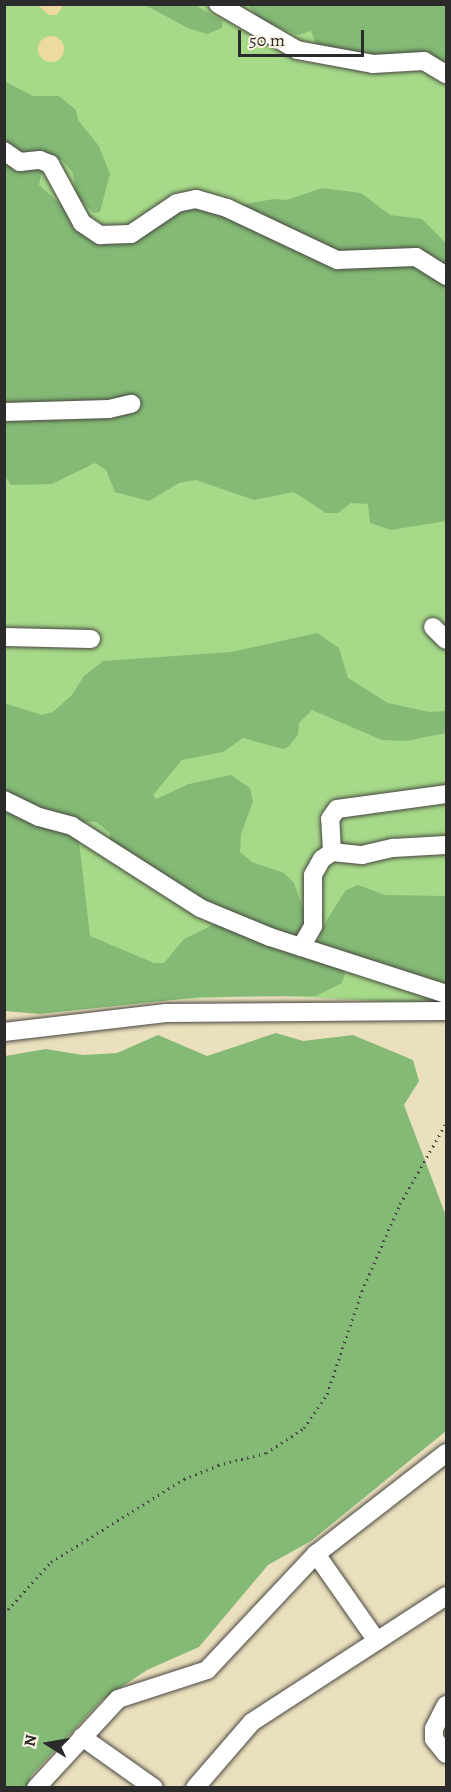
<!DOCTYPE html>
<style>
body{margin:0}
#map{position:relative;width:451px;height:1792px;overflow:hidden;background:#ebe0bd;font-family:Alegreya,serif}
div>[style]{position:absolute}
.green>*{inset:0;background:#a6da89}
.forest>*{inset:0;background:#84ba75}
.sand>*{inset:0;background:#eeda9e}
.round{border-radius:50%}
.path>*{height:3px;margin-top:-1.5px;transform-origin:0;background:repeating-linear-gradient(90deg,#484641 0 1.5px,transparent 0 6px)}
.roads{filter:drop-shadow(0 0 2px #484641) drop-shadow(0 0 2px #484641)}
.minor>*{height:18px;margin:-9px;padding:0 9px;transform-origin:9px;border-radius:9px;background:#fff}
span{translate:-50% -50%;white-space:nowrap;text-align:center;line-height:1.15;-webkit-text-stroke:5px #fcf5e5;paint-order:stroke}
.frame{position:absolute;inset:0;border:6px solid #2b2b2b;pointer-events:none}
.north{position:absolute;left:18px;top:1714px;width:60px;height:60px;-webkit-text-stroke:4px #fcf5e5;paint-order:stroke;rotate:281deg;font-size:16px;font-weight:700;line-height:24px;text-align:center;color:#2b2b2b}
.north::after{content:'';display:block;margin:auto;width:21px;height:27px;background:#2b2b2b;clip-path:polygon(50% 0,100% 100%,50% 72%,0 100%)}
.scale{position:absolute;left:238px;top:30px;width:126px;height:27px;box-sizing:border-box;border:3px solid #2b2b2b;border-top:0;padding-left:8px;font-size:18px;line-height:21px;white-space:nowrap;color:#2b2b2b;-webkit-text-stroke:4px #fcf5e5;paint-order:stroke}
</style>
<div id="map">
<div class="green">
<div style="clip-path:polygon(4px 5px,446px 5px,446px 1005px,265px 995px,129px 1002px,40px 1014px,4px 808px)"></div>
</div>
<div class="forest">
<div style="clip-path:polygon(145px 5px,195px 5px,222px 21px,222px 28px,207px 34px,188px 28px)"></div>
<div style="clip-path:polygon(248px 5px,446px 5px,446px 71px,373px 62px,318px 48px,311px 31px,298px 35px,269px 23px,258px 17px)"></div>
<div style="clip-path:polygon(4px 81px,33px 96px,59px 96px,76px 110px,78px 120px,99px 146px,110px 174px,100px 212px,94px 213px,76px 197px,73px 173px,62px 160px,28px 159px,5px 144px)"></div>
<div style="clip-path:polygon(4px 156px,43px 167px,39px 185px,100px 239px,193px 202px,324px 259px,416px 260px,446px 280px,446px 521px,391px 530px,370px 523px,368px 504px,351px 503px,338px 513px,326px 513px,294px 492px,254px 500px,196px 480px,179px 483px,149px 501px,115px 492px,106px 470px,95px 463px,52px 484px,11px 485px,5px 476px,5px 418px,111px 404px,12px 408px,5px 402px)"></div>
<div style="clip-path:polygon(322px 188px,361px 193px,390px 215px,422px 219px,446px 243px,446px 272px,432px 260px,340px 257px,240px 205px,274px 199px,287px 200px)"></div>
<div style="clip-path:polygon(317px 633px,339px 648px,348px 678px,388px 703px,429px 712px,446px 711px,446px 733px,406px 741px,382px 740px,312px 710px,299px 723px,298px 735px,288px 747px,283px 749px,243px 738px,223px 752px,182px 760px,153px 795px,156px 799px,189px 784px,231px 775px,250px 788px,253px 802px,241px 834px,240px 852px,252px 862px,284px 873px,294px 883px,304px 911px,305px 926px,294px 936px,201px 901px,109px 844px,110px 833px,96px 822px,73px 821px,5px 795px,4px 703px,42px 715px,53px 712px,72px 695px,84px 676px,103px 661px,231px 652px)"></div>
<div style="clip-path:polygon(4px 808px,71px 833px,79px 841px,90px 936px,154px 963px,164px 963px,184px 939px,215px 924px,338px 966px,345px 974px,342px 983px,316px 996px,200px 997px,40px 1014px,5px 1011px)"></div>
<div style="clip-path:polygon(358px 885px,385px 895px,446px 896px,446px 984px,432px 984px,318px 947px,321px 929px,346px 890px)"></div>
<div style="clip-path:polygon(276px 1033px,303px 1041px,353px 1035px,413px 1060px,419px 1081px,404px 1105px,446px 1216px,446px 1431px,311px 1541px,268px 1565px,199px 1647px,147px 1670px,102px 1700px,31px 1776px,28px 1787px,5px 1788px,5px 1056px,46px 1049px,83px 1055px,117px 1053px,158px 1035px,207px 1056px)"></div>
</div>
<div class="sand">
<div style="clip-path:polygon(38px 5px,63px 4px,63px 5px,57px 15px,49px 15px)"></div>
<div class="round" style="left:38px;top:36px;width:26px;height:26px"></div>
</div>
<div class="path">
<div style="left:4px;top:1614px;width:70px;rotate:-47.9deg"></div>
<div style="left:51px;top:1562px;width:157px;rotate:-32deg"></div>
<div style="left:184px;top:1479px;width:37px;rotate:-22deg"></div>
<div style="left:218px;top:1465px;width:49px;rotate:-14deg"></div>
<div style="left:266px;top:1453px;width:45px;rotate:-33.3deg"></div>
<div style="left:304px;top:1428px;width:41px;rotate:-55.9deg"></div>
<div style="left:327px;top:1394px;width:109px;rotate:-71.2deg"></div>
<div style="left:362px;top:1291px;width:95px;rotate:-66.4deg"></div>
<div style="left:400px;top:1204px;width:93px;rotate:-60.4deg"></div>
</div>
<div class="roads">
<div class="minor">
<div style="left:218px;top:4px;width:91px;rotate:30.2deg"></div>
<div style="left:297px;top:50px;width:77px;rotate:10.4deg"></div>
<div style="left:373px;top:64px;width:51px;rotate:-3.4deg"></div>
<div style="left:424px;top:61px;width:26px;rotate:31deg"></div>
<div style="left:4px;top:151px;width:19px;rotate:35deg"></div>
<div style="left:20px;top:162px;width:20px;rotate:-6deg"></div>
<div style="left:40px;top:160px;width:11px;rotate:22deg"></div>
<div style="left:50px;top:164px;width:67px;rotate:61.5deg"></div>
<div style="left:82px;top:223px;width:22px;rotate:34deg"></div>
<div style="left:100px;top:235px;width:31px;rotate:-2deg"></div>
<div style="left:131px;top:234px;width:55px;rotate:-34deg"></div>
<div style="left:177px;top:203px;width:19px;rotate:-12deg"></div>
<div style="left:196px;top:199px;width:32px;rotate:16deg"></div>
<div style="left:227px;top:208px;width:122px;rotate:25.3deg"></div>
<div style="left:337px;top:260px;width:79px;rotate:-2.2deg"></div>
<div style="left:416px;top:257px;width:36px;rotate:32deg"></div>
<div style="left:4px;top:412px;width:105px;rotate:-1.6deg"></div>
<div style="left:109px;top:409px;width:23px;rotate:-13deg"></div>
<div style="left:433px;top:627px;width:18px;rotate:45deg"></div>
<div style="left:4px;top:637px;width:87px;rotate:1.3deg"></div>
<div style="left:4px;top:800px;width:39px;rotate:26deg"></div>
<div style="left:39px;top:817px;width:34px;rotate:15deg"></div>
<div style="left:72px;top:826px;width:152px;rotate:32.6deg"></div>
<div style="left:200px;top:908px;width:76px;rotate:22.5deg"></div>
<div style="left:270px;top:937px;width:185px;rotate:17.9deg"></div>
<div style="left:332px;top:852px;width:33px;rotate:-93deg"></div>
<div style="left:330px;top:819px;width:12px;rotate:-55deg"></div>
<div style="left:337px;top:809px;width:110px;rotate:-7.8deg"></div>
<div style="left:301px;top:947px;width:24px;rotate:-60deg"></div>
<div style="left:313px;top:926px;width:51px;rotate:-90deg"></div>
<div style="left:313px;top:875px;width:18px;rotate:-61deg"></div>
<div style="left:322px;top:859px;width:12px;rotate:-35deg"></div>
<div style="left:332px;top:852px;width:30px;rotate:6deg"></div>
<div style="left:362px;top:855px;width:32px;rotate:-13deg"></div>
<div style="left:393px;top:848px;width:53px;rotate:-3.2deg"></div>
<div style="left:4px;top:1032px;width:163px;rotate:-6.7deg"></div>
<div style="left:166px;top:1013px;width:280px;rotate:-0.4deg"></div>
<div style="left:316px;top:1554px;width:106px;rotate:55deg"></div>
<div style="left:446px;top:1705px;width:27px;rotate:117deg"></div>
<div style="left:434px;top:1729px;width:10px;rotate:90deg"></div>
<div style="left:434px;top:1739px;width:19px;rotate:51deg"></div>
<div style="left:82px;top:1737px;width:88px;rotate:35.3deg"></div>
<div style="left:36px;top:1788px;width:121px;rotate:-47.3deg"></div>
<div style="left:118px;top:1699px;width:94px;rotate:-18deg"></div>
<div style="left:207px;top:1670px;width:159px;rotate:-46.8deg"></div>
<div style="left:316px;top:1554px;width:165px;rotate:-37.8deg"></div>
<div style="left:195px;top:1788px;width:87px;rotate:-49.2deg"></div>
<div style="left:252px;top:1722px;width:231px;rotate:-33deg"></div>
</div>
</div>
<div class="frame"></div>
<div class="north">N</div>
<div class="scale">50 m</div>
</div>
